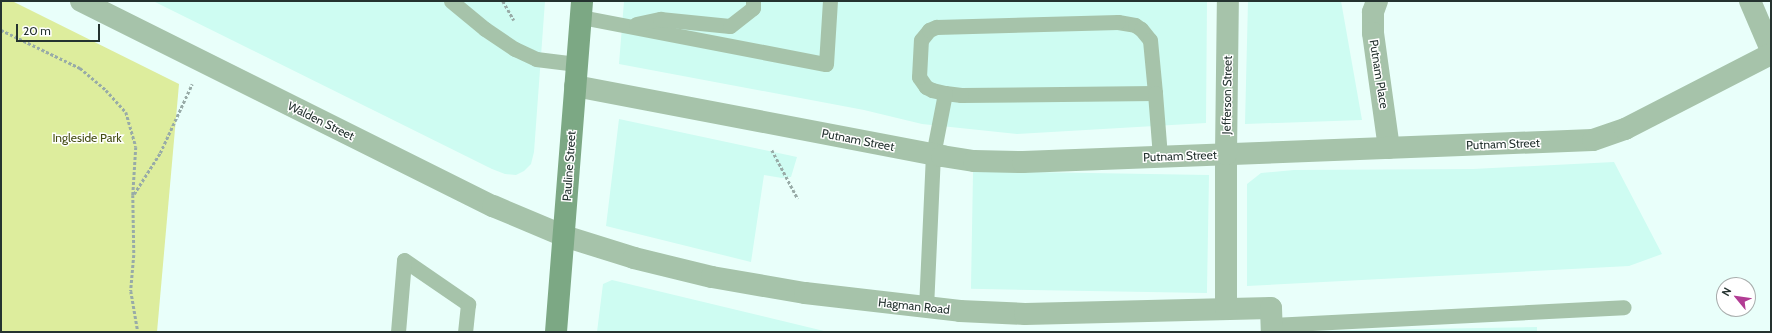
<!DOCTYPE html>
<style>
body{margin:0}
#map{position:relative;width:1772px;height:333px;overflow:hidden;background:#e9fffa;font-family:Cabin,sans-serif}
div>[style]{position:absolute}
.built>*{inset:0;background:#cefcf2;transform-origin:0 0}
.green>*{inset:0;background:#dded9d}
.path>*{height:2.5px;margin-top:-1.25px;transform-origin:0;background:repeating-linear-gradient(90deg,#98aba7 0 3px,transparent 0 5px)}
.lane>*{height:15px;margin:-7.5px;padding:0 7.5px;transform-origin:7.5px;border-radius:7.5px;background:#a6c3aa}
.street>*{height:22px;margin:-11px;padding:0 11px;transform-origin:11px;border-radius:11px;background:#a6c3aa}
.secondary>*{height:22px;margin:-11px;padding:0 11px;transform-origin:11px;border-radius:11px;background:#7ca884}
span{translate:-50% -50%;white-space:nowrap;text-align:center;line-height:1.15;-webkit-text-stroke:3px #fff;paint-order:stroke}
.street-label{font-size:12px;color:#253330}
.park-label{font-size:12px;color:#444d12}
.frame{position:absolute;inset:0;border:2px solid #253330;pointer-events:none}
.north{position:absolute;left:1716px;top:277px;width:40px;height:40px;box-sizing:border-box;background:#fff;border:1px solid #a8adac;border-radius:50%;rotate:299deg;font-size:11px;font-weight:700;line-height:16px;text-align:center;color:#253330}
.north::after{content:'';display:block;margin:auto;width:14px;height:18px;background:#b23c94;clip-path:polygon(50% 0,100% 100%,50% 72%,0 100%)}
.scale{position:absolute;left:16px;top:24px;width:84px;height:18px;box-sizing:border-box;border:2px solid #253330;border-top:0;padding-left:5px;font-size:12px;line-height:14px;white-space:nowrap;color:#253330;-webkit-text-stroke:3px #fff;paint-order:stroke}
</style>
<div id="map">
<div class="built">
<div style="clip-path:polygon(153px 1px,545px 1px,534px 152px,531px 164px,524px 171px,516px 175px,505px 174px,492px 169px)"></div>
<div style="clip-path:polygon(624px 1px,1207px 1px,1206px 123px,1017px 134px,922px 124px,864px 110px,619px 64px)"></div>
<div style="clip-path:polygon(1248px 1px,1341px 1px,1362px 120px,1245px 124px)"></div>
<div style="clip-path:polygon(619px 119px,797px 157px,791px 177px,782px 178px,764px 175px,751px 262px,606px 226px)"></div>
<div style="clip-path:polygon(1614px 162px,1662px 254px,1629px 266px,1247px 286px,1247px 184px,1261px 173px,1294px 170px,1473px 169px)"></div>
<div style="left:1209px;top:175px;width:118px;height:236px;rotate:91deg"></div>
<div style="clip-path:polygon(612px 280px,824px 331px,824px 332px,597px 332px,603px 284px)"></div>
<div style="clip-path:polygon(1537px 327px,1537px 332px,1301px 332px,1300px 331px)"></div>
</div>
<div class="green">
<div style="clip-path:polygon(1px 1px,12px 1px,179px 84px,157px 332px,1px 332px)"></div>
</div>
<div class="path">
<div style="left:503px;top:1px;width:22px;rotate:60deg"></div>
<div style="left:1px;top:30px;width:88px;rotate:25.7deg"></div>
<div style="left:80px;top:68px;width:34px;rotate:40deg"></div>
<div style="left:106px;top:90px;width:30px;rotate:48deg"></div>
<div style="left:126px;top:112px;width:36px;rotate:74deg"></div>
<div style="left:136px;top:147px;width:48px;rotate:93.6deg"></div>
<div style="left:133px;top:195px;width:60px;rotate:89deg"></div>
<div style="left:134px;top:255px;width:36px;rotate:95deg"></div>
<div style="left:131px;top:291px;width:42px;rotate:80.3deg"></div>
<div style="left:772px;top:150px;width:55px;rotate:62deg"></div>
<div style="left:134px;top:194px;width:49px;rotate:-57.6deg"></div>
<div style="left:160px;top:153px;width:76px;rotate:-65.1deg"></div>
</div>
<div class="lane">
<div style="left:451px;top:1px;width:44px;rotate:39.5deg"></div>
<div style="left:485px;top:29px;width:36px;rotate:34deg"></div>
<div style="left:515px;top:49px;width:23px;rotate:25deg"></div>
<div style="left:536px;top:59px;width:41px;rotate:7deg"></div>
<div style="left:581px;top:17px;width:249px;rotate:10.9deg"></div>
<div style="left:826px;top:64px;width:63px;rotate:-86.4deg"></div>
<div style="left:1118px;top:22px;width:17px;rotate:10deg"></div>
<div style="left:1135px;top:25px;width:7px;rotate:34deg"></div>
<div style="left:1141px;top:29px;width:14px;rotate:51deg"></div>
<div style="left:1150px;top:40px;width:53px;rotate:84.6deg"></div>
<div style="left:1155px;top:93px;width:194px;rotate:179.4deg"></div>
<div style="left:961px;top:95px;width:16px;rotate:-173deg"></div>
<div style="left:945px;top:93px;width:13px;rotate:-167deg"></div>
<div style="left:932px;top:90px;width:7px;rotate:-153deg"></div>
<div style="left:926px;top:87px;width:12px;rotate:-125deg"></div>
<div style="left:919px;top:77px;width:37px;rotate:-87deg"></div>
<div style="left:921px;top:40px;width:13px;rotate:-51deg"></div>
<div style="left:929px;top:30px;width:8px;rotate:-23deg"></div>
<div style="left:936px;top:27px;width:182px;rotate:-1.6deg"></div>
<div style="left:636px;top:24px;width:25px;rotate:-12deg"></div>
<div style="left:660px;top:19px;width:70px;rotate:5.7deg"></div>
<div style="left:730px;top:26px;width:29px;rotate:-38deg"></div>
<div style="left:753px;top:8px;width:7px;rotate:-90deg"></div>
<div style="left:1155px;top:93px;width:64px;rotate:85.5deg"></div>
<div style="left:404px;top:260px;width:78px;rotate:34.5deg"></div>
<div style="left:468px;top:304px;width:28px;rotate:96deg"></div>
<div style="left:926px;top:308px;width:153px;rotate:-87.4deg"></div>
<div style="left:933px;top:155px;width:63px;rotate:-79deg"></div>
<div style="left:1272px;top:325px;width:352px;rotate:-2.9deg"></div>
<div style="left:398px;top:332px;width:72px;rotate:-85.2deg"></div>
</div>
<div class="street">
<div style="left:81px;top:1px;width:460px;rotate:26.5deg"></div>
<div style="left:493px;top:206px;width:77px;rotate:22.9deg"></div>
<div style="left:564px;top:236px;width:73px;rotate:17.4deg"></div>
<div style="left:634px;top:258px;width:80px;rotate:13.7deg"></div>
<div style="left:712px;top:277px;width:94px;rotate:9.8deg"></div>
<div style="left:805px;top:293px;width:156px;rotate:6.6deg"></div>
<div style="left:960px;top:311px;width:65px;rotate:2.6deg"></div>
<div style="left:1025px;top:314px;width:246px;rotate:-1.4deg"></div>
<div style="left:1271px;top:308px;width:24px;rotate:88deg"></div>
<div style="left:1377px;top:1px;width:12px;rotate:110deg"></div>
<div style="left:1373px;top:12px;width:21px;rotate:90deg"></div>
<div style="left:1373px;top:33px;width:116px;rotate:82.1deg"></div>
<div style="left:1750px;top:1px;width:53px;rotate:66.8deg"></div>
<div style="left:575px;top:86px;width:374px;rotate:10.8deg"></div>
<div style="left:942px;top:156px;width:32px;rotate:9deg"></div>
<div style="left:974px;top:161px;width:49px;rotate:1.2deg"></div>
<div style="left:1023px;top:162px;width:570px;rotate:-2.21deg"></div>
<div style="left:1593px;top:140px;width:34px;rotate:-19deg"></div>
<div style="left:1625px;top:129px;width:164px;rotate:-27.2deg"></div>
<div style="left:1226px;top:309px;width:155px;rotate:-90deg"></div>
<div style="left:1226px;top:154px;width:153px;rotate:-89.3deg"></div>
</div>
<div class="secondary">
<div style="left:556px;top:332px;width:332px;rotate:-85.5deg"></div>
</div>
<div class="street-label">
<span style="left:1379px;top:74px;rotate:81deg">Putnam Place</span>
<span style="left:1227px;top:95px;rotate:-89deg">Jefferson Street</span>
<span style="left:321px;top:121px;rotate:26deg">Walden Street</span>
<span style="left:858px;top:140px;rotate:11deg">Putnam Street</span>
<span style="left:1503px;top:144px;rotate:-2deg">Putnam Street</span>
<span style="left:1180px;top:156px;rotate:-2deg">Putnam Street</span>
<span style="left:569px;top:166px;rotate:-86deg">Pauline Street</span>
<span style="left:914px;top:306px;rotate:6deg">Hagman Road</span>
</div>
<div class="park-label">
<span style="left:87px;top:138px">Ingleside Park</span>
</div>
<div class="frame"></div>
<div class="north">N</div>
<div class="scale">20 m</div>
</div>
